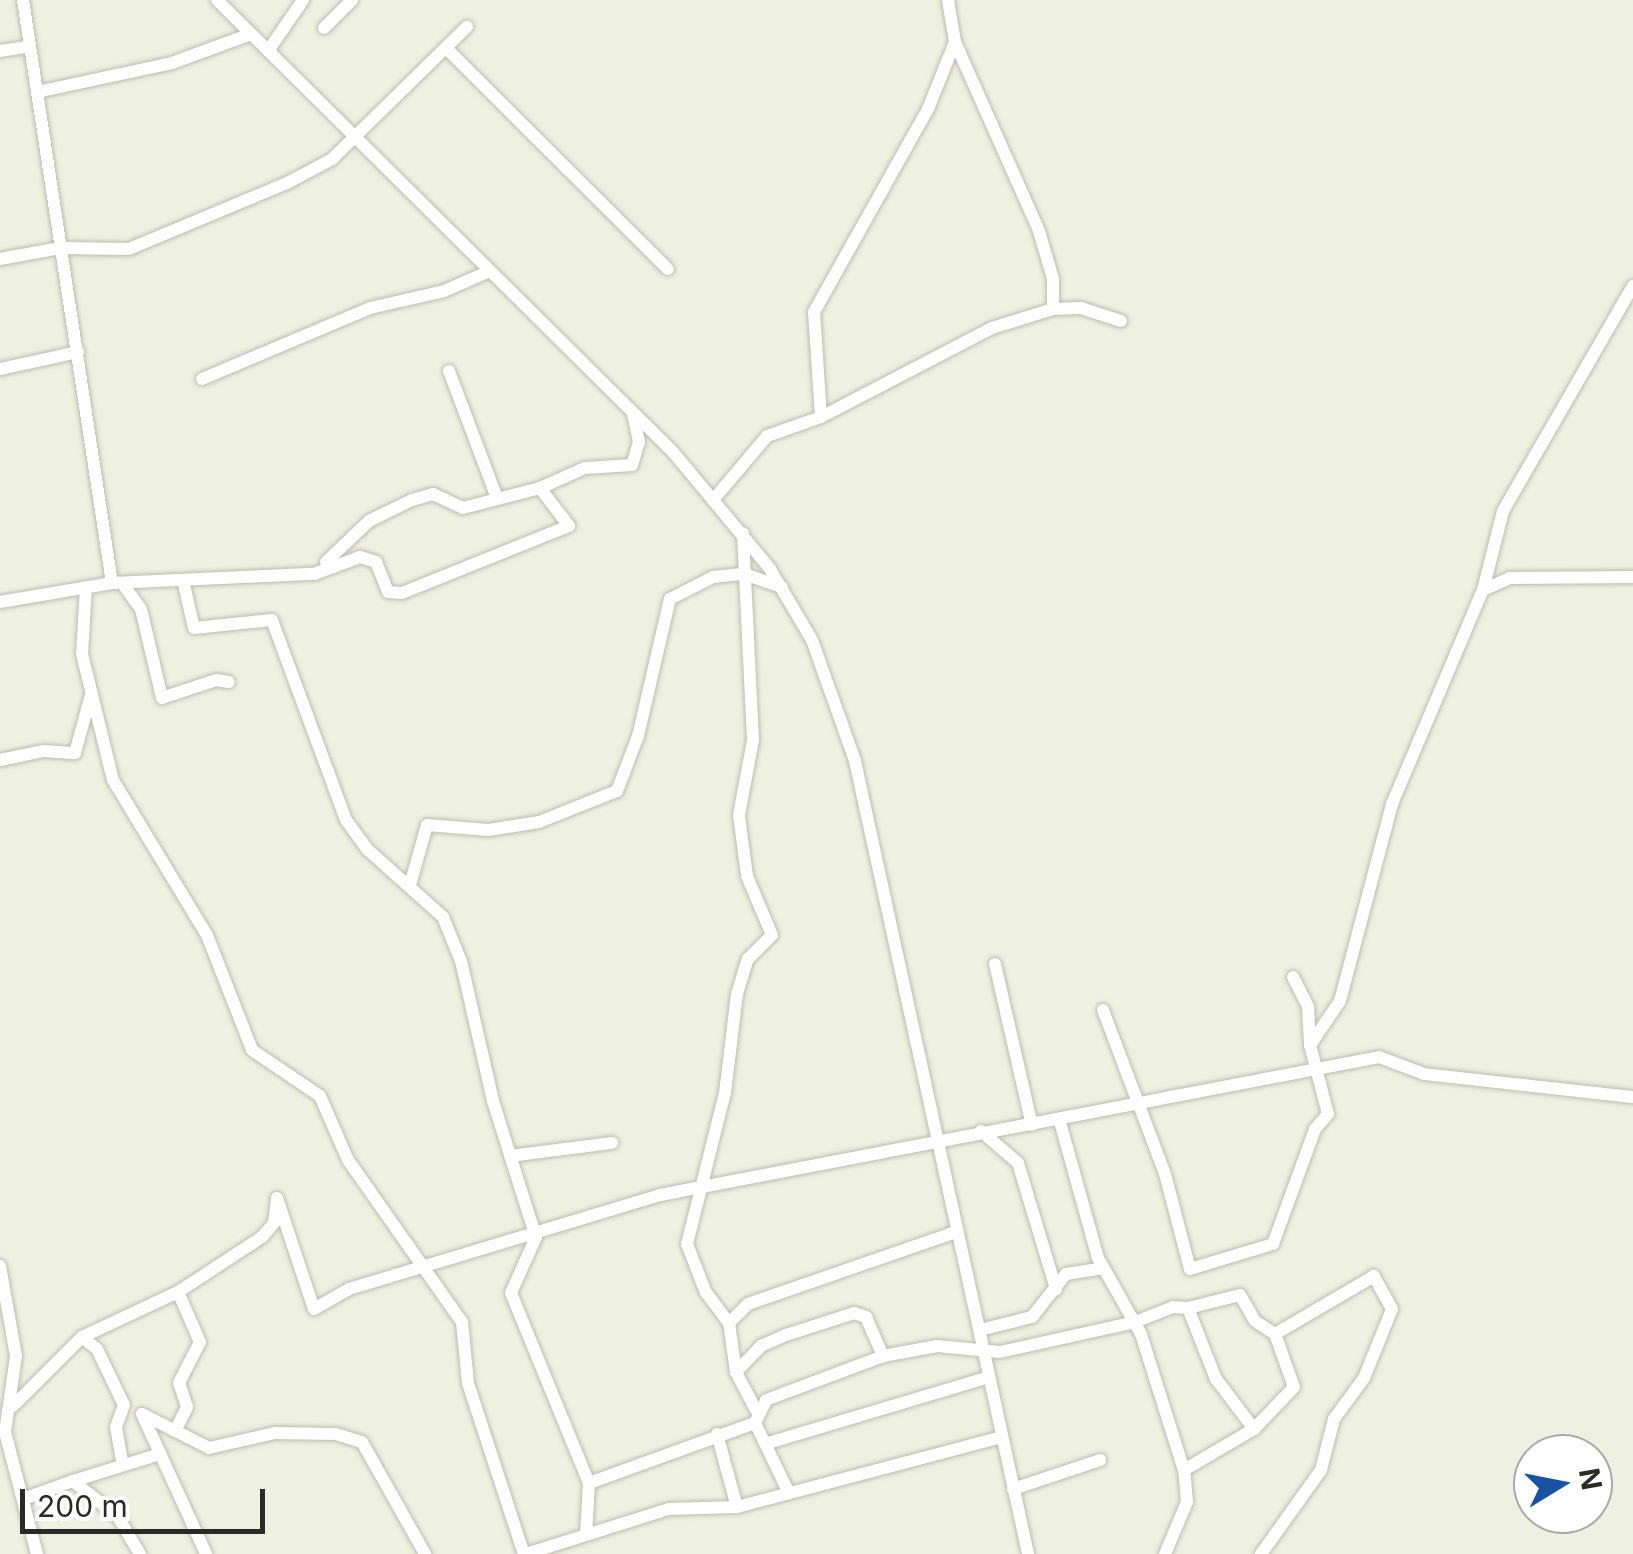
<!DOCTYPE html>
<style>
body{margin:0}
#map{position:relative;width:1633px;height:1554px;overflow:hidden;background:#eef0e1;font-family:Inter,sans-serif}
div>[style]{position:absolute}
.roads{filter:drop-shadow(0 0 2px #bcbdaf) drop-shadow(0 0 2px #bcbdaf)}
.minor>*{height:12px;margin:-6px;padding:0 6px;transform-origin:6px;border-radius:6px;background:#fff}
span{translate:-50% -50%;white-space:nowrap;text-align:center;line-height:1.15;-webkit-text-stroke:8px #fff;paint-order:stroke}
.north{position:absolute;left:1513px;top:1434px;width:100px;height:100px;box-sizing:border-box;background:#fff;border:2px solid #aaaaa8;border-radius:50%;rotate:80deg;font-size:28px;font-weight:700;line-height:40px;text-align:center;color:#2b2b26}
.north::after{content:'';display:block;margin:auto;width:35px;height:45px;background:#1952a3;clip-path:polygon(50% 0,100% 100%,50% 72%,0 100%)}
.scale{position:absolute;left:20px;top:1489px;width:245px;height:45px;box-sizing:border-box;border:5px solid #2b2b26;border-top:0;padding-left:12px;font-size:30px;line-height:35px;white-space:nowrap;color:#2b2b26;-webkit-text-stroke:8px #fff;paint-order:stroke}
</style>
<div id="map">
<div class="roads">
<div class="minor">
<div style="left:217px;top:0;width:642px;rotate:44.75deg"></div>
<div style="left:673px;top:452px;width:152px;rotate:50.3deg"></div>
<div style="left:770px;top:569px;width:82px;rotate:59.4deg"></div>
<div style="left:812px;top:640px;width:128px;rotate:70.4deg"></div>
<div style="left:855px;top:761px;width:812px;rotate:77.69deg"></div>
<div style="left:948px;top:0;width:43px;rotate:80.5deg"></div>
<div style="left:955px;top:42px;width:207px;rotate:66deg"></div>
<div style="left:1039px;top:231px;width:50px;rotate:73.7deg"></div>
<div style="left:1053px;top:279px;width:30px;rotate:90deg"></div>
<div style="left:324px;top:28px;width:40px;rotate:-45deg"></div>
<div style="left:446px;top:48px;width:313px;rotate:44.9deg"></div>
<div style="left:0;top:51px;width:30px;rotate:-9deg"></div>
<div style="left:268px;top:51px;width:62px;rotate:-55.5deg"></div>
<div style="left:37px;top:92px;width:138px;rotate:-12.1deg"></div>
<div style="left:172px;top:63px;width:84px;rotate:-20.2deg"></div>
<div style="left:0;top:259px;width:61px;rotate:-10.4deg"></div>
<div style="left:60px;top:248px;width:69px;rotate:0.8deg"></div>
<div style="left:129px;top:249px;width:173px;rotate:-22.7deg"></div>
<div style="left:289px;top:182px;width:49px;rotate:-28.1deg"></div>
<div style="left:332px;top:159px;width:189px;rotate:-44.4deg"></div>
<div style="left:0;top:369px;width:80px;rotate:-12.3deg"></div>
<div style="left:449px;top:371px;width:136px;rotate:69.3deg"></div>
<div style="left:202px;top:379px;width:182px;rotate:-22.9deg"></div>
<div style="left:370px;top:308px;width:76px;rotate:-12.9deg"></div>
<div style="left:444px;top:291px;width:50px;rotate:-23.5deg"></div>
<div style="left:821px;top:417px;width:105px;rotate:-93.8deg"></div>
<div style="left:814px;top:312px;width:233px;rotate:-60.7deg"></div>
<div style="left:928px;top:109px;width:72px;rotate:-68.1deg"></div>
<div style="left:714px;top:499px;width:82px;rotate:-49.9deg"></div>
<div style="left:767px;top:436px;width:57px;rotate:-19.4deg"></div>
<div style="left:821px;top:417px;width:193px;rotate:-27.5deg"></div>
<div style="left:992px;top:328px;width:64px;rotate:-17.3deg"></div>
<div style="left:1053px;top:309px;width:28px;rotate:-2deg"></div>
<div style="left:1081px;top:308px;width:42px;rotate:18deg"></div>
<div style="left:326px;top:562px;width:59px;rotate:-43.6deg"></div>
<div style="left:369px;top:521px;width:48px;rotate:-26deg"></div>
<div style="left:412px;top:500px;width:22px;rotate:-16deg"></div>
<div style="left:433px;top:494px;width:33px;rotate:25deg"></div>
<div style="left:463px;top:508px;width:80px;rotate:-14.6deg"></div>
<div style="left:183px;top:580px;width:49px;rotate:77.1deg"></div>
<div style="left:194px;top:628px;width:78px;rotate:-5.9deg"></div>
<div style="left:272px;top:620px;width:213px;rotate:69.7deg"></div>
<div style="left:346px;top:820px;width:36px;rotate:54deg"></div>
<div style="left:367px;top:849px;width:102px;rotate:41.8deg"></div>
<div style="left:443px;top:917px;width:48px;rotate:67.8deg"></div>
<div style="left:461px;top:961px;width:144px;rotate:77.1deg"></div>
<div style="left:493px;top:1101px;width:143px;rotate:72.5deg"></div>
<div style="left:536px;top:1237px;width:61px;rotate:114.1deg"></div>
<div style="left:511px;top:1293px;width:205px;rotate:67.7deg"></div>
<div style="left:589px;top:1483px;width:52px;rotate:93.3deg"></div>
<div style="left:112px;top:583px;width:202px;rotate:-2.6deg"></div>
<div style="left:314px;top:574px;width:49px;rotate:-20.3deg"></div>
<div style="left:360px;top:557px;width:17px;rotate:17deg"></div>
<div style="left:376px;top:562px;width:32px;rotate:68deg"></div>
<div style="left:388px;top:592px;width:14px;rotate:4deg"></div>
<div style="left:402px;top:593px;width:180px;rotate:-21.9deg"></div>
<div style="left:569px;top:526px;width:48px;rotate:-127.3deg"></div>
<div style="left:540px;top:488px;width:49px;rotate:-24deg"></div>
<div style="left:585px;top:468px;width:47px;rotate:-3.7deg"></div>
<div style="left:632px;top:465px;width:24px;rotate:-73deg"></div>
<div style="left:639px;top:442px;width:29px;rotate:-102deg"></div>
<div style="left:122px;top:583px;width:32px;rotate:54deg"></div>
<div style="left:141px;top:609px;width:91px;rotate:76.7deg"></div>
<div style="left:162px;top:698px;width:57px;rotate:-18.4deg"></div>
<div style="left:216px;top:680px;width:13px;rotate:9deg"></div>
<div style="left:86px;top:587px;width:67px;rotate:93.4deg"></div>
<div style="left:82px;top:654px;width:130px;rotate:76.2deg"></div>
<div style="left:113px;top:780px;width:181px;rotate:58.8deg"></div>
<div style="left:207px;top:935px;width:123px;rotate:68.6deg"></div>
<div style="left:252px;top:1050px;width:82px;rotate:34.1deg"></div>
<div style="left:320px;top:1096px;width:70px;rotate:66.4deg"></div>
<div style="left:348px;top:1160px;width:198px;rotate:54.9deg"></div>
<div style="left:462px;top:1322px;width:61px;rotate:84.4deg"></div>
<div style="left:468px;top:1383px;width:180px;rotate:71.9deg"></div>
<div style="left:1483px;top:590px;width:30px;rotate:-24deg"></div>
<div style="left:1510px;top:578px;width:123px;rotate:-0.5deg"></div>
<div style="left:0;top:602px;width:114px;rotate:-9.6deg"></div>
<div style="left:112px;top:583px;width:590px;rotate:-98.68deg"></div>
<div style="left:0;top:760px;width:45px;rotate:-11.6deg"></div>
<div style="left:44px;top:751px;width:31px;rotate:4deg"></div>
<div style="left:75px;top:753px;width:57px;rotate:-74.7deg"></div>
<div style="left:410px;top:885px;width:62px;rotate:-74.2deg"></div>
<div style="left:427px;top:825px;width:61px;rotate:4.7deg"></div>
<div style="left:488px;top:830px;width:52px;rotate:-8.9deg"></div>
<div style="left:539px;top:822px;width:84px;rotate:-21.7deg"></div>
<div style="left:617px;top:791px;width:59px;rotate:-69.1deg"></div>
<div style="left:638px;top:736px;width:141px;rotate:-76.9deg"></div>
<div style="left:670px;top:599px;width:48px;rotate:-27.1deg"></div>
<div style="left:713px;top:577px;width:31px;rotate:-6deg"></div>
<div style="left:744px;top:574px;width:40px;rotate:18.9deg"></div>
<div style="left:995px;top:964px;width:165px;rotate:77.1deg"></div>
<div style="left:1293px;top:977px;width:34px;rotate:63deg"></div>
<div style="left:1308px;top:1007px;width:38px;rotate:87deg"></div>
<div style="left:1103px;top:1010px;width:175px;rotate:69.3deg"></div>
<div style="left:1165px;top:1174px;width:98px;rotate:75.3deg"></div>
<div style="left:1190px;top:1269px;width:87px;rotate:-16.8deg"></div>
<div style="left:1273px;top:1244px;width:122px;rotate:-69.9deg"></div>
<div style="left:1315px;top:1129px;width:20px;rotate:-49deg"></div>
<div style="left:1328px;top:1114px;width:71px;rotate:-104.6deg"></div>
<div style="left:1310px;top:1045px;width:53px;rotate:-55.7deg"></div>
<div style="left:1340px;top:1001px;width:204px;rotate:-75.2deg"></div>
<div style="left:1392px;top:804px;width:233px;rotate:-67deg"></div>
<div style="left:1483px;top:590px;width:81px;rotate:-75.8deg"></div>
<div style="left:1503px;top:511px;width:260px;rotate:-60deg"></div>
<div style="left:1060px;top:1122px;width:141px;rotate:74.4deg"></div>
<div style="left:1098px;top:1258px;width:87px;rotate:60.5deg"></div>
<div style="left:1141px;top:1334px;width:143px;rotate:72.5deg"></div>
<div style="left:981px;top:1131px;width:49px;rotate:40.9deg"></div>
<div style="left:1018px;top:1163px;width:132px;rotate:73.2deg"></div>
<div style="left:510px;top:1156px;width:103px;rotate:-7.3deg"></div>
<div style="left:0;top:1266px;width:91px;rotate:79.9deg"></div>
<div style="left:16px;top:1356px;width:77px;rotate:98.2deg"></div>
<div style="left:5px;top:1432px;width:126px;rotate:75.3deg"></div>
<div style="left:729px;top:1323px;width:38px;rotate:-127deg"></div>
<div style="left:706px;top:1293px;width:53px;rotate:-111.2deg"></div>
<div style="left:687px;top:1244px;width:156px;rotate:-75.9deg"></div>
<div style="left:725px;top:1093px;width:100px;rotate:-83.1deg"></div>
<div style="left:737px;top:994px;width:37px;rotate:-73deg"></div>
<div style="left:748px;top:959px;width:34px;rotate:-45deg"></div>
<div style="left:772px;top:935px;width:64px;rotate:-113deg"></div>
<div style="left:747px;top:876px;width:62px;rotate:-97.5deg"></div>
<div style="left:739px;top:815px;width:76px;rotate:-79.4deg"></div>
<div style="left:753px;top:740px;width:207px;rotate:-92.8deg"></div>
<div style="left:980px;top:1330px;width:54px;rotate:-14deg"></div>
<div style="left:1032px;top:1317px;width:55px;rotate:-51.7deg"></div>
<div style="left:1066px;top:1274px;width:36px;rotate:-9deg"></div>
<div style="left:82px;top:1337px;width:19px;rotate:39deg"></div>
<div style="left:97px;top:1349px;width:62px;rotate:64.3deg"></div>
<div style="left:124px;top:1405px;width:23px;rotate:110deg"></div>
<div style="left:116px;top:1427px;width:36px;rotate:80deg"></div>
<div style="left:736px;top:1372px;width:49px;rotate:-98.1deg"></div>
<div style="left:729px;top:1323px;width:27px;rotate:-45deg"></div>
<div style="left:748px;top:1304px;width:220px;rotate:-19.1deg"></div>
<div style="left:13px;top:1406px;width:98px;rotate:-45deg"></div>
<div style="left:82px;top:1337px;width:106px;rotate:-25.1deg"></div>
<div style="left:756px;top:1410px;width:43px;rotate:-117.8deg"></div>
<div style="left:736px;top:1372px;width:36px;rotate:-46deg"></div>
<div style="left:761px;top:1346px;width:27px;rotate:-24deg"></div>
<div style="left:786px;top:1335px;width:71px;rotate:-17.9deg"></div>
<div style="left:854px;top:1313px;width:13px;rotate:18deg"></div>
<div style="left:866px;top:1317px;width:43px;rotate:66.4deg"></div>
<div style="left:142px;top:1414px;width:75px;rotate:26.9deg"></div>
<div style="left:209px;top:1448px;width:68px;rotate:-12.8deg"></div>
<div style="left:275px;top:1433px;width:61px;rotate:0.9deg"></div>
<div style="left:336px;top:1434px;width:27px;rotate:17deg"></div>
<div style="left:362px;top:1442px;width:129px;rotate:60.6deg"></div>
<div style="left:142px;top:1414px;width:154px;rotate:65.4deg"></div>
<div style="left:755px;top:1423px;width:78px;rotate:64.1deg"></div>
<div style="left:175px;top:1431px;width:27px;rotate:-63deg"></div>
<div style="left:187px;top:1407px;width:25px;rotate:-108deg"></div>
<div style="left:179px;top:1383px;width:46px;rotate:-62.9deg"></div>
<div style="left:200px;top:1342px;width:55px;rotate:-113.7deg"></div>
<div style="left:178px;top:1292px;width:100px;rotate:-33.2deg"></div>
<div style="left:262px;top:1237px;width:18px;rotate:-49deg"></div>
<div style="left:274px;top:1223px;width:25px;rotate:-83deg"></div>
<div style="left:277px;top:1198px;width:117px;rotate:71.6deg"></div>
<div style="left:314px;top:1309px;width:40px;rotate:-29.7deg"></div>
<div style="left:349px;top:1289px;width:325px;rotate:-16.8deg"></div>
<div style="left:660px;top:1195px;width:732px;rotate:-10.86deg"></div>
<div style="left:1379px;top:1057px;width:48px;rotate:20.7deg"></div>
<div style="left:1424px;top:1074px;width:210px;rotate:6.3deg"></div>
<div style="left:717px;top:1434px;width:76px;rotate:74.7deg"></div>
<div style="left:768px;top:1443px;width:231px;rotate:-16.6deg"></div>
<div style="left:73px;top:1481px;width:91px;rotate:-17.2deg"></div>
<div style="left:589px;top:1483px;width:177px;rotate:-19.9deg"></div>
<div style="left:755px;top:1423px;width:25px;rotate:-64deg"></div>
<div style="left:766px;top:1400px;width:125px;rotate:-20.6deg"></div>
<div style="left:883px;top:1356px;width:55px;rotate:-10.5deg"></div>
<div style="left:937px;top:1346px;width:63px;rotate:5.4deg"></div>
<div style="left:1000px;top:1352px;width:138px;rotate:-12.5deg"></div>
<div style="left:1135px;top:1322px;width:41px;rotate:-21.5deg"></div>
<div style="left:1173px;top:1307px;width:15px;rotate:4deg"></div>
<div style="left:1188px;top:1308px;width:76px;rotate:68.5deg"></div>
<div style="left:1216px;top:1379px;width:63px;rotate:52.8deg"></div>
<div style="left:1013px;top:1489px;width:92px;rotate:-18.4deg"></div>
<div style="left:26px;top:1498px;width:50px;rotate:-19.9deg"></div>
<div style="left:73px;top:1481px;width:58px;rotate:38.7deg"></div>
<div style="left:118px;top:1517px;width:43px;rotate:59.3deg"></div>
<div style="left:526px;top:1554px;width:150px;rotate:-17.5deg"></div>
<div style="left:669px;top:1509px;width:68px;rotate:-1.7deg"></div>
<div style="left:737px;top:1507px;width:274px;rotate:-14.8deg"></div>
<div style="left:1165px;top:1554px;width:56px;rotate:-67.1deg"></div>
<div style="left:1187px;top:1502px;width:32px;rotate:-95deg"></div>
<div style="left:1184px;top:1470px;width:81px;rotate:-30.4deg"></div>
<div style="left:1254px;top:1429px;width:58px;rotate:-46.4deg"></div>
<div style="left:1294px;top:1387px;width:56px;rotate:-109.7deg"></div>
<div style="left:1275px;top:1334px;width:24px;rotate:-147deg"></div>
<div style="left:1255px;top:1321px;width:30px;rotate:-120deg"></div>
<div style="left:1240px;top:1295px;width:54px;rotate:166deg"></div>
<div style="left:1261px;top:1554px;width:103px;rotate:-54.5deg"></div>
<div style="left:1321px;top:1470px;width:53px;rotate:-75.7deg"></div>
<div style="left:1334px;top:1419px;width:51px;rotate:-53.8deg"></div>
<div style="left:1364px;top:1378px;width:74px;rotate:-67.9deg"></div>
<div style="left:1392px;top:1309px;width:38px;rotate:-119deg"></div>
<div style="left:1374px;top:1276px;width:115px;rotate:149.6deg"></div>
</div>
</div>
<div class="north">N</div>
<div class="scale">200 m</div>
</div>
